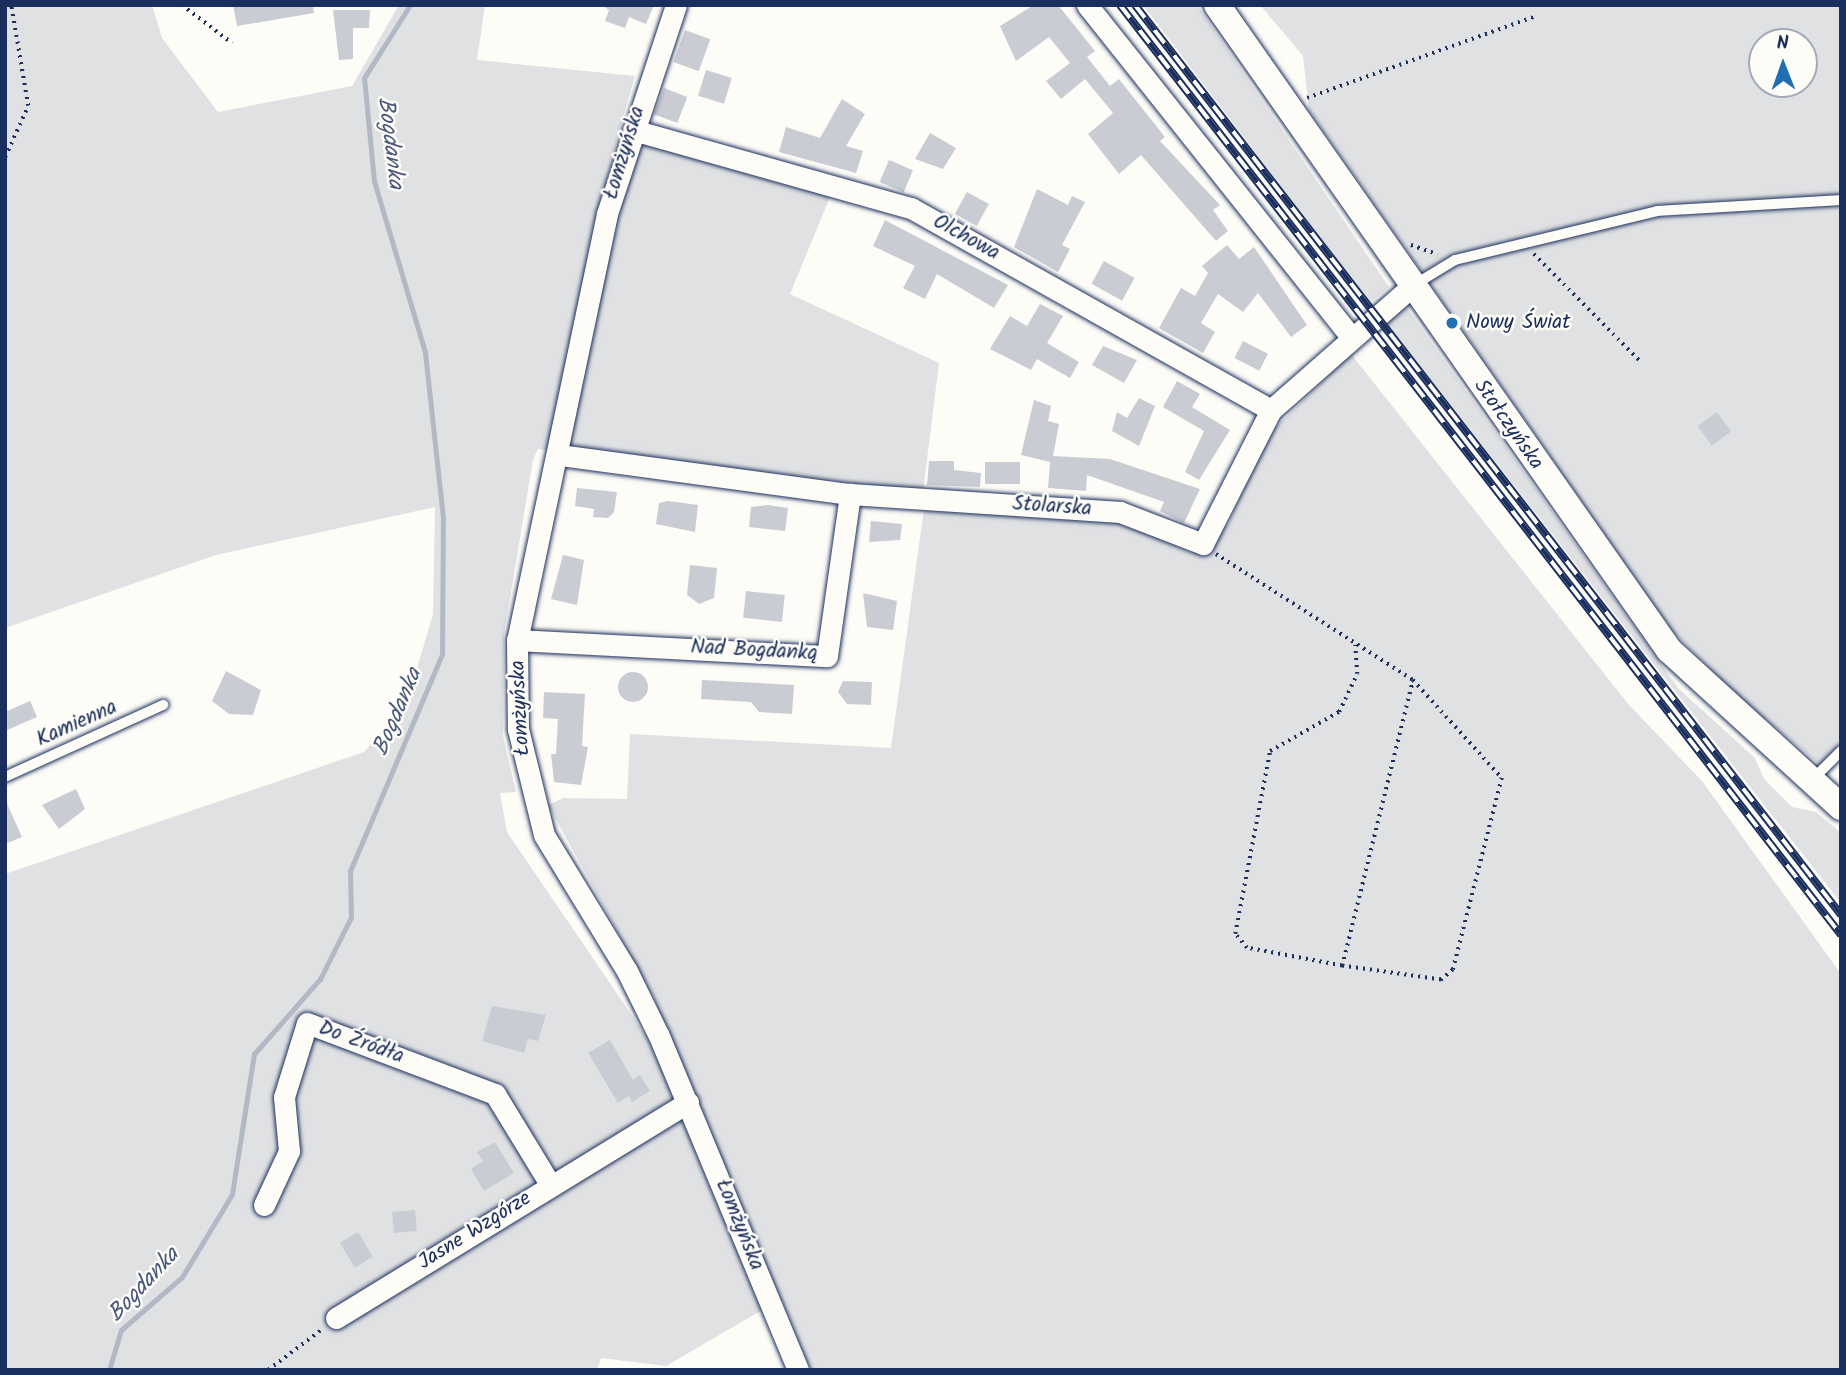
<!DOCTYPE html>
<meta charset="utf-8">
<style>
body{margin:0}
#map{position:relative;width:1846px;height:1375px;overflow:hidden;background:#fdfcf7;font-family:Kalam,sans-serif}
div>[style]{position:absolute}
.green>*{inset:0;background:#e0e1e3}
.stream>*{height:5px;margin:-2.5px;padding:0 2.5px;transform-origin:2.5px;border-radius:2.5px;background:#b3b8c5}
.building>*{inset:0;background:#c9ccd3;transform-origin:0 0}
.round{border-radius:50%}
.path>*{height:3.5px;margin-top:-1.75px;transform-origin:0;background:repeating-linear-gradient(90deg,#1b2f5e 0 2px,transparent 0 7px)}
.roads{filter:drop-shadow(0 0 2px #1b2f5e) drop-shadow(0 0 2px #1b2f5e)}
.service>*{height:10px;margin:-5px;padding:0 5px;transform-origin:5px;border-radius:5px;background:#fdfcf7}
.minor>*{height:21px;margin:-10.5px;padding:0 10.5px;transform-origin:10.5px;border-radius:10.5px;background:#fdfcf7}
.tertiary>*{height:26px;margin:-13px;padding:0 13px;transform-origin:13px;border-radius:13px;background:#fdfcf7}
.rail>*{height:8px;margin-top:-4px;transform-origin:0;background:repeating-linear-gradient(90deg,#fdfcf7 0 16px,#1b2f5e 0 32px);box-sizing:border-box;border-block:2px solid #1b2f5e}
.dots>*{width:19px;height:19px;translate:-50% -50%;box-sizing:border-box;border:4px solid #fdfcf7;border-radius:50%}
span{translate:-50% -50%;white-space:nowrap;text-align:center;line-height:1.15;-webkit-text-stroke:5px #fdfcf7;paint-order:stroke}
.street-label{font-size:21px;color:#1b2f5e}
.poi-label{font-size:21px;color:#1b2f5e}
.left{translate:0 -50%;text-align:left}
.water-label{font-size:23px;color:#49587d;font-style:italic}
.frame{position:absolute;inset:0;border:7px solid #1b2f5e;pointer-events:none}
.north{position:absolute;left:1748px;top:28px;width:70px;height:70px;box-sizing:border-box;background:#fdfcf7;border:2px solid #a3aaba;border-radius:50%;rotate:359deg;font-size:19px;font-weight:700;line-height:28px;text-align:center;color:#1b2f5e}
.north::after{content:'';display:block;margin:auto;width:24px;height:32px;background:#1f6fb2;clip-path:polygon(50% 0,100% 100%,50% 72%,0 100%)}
</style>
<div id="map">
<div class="green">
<div style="clip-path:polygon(5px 5px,152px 5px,162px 38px,218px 112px,352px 86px,399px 5px,485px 5px,477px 60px,635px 76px,618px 134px,830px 197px,790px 294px,939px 363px,923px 492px,538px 449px,533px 460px,504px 634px,503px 736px,516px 792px,500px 793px,507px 832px,650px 1042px,764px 1309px,666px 1366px,601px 1358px,597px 1370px,5px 1370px,5px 874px,364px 752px,407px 702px,433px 614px,435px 507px,216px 555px,5px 628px)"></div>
<div style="clip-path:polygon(1143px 5px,1197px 5px,1389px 287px,1370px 303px)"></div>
<div style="clip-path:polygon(evenodd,1260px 5px,1841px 5px,1841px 748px,1823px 767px,1732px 691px,1672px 630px,1309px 110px,1303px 56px,1260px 5px,1762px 42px,1804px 42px,1804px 84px,1762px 84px,1762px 42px)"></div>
<div style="clip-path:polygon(1404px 304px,1678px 688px,1755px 758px,1764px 779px,1792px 807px,1816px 812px,1841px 833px,1841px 903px,1385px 321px)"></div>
<div style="clip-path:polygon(1351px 354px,1629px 705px,1702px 781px,1841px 974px,1841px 1370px,811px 1370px,653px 996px,548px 805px,564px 798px,627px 799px,630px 734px,891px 748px,924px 509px,1132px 524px,1188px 552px,1205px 550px,1229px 523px,1266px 437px)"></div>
</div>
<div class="stream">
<div style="left:109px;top:1370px;width:42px;rotate:-73.3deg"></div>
<div style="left:121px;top:1330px;width:81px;rotate:-41deg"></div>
<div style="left:182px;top:1277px;width:97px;rotate:-58.9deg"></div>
<div style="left:232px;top:1194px;width:142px;rotate:-81.1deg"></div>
<div style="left:254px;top:1054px;width:100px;rotate:-48.7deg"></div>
<div style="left:320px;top:979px;width:69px;rotate:-63.4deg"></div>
<div style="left:351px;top:917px;width:46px;rotate:-91.2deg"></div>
<div style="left:350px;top:871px;width:236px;rotate:-67deg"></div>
<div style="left:442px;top:654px;width:136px;rotate:-89.6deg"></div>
<div style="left:443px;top:518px;width:167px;rotate:-96.2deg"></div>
<div style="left:425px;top:352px;width:178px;rotate:-106.6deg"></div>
<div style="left:374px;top:181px;width:103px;rotate:-95.5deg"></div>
<div style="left:364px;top:78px;width:86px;rotate:-57.8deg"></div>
</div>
<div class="building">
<div style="clip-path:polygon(233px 5px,313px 5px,314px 13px,237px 26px)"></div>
<div style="clip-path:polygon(601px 5px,654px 5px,646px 24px,629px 17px,625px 28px,605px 21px,609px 10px)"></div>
<div style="clip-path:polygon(1034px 5px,1058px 5px,1095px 51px,1087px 57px,1110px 86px,1119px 79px,1165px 137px,1160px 141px,1220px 205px,1213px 210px,1228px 231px,1216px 241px,1141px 155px,1119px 174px,1088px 134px,1113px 113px,1085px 79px,1061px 99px,1046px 81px,1070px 63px,1049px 37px,1016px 61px,1000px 26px)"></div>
<div style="clip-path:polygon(333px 10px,370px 10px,369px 28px,353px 28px,353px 59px,339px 60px)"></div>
<div style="left:685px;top:30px;width:27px;height:34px;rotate:20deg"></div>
<div style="left:706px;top:70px;width:27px;height:27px;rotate:17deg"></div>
<div style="left:664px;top:88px;width:25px;height:28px;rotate:21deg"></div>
<div style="clip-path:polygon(842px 99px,865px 114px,846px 146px,863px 151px,856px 173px,779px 152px,786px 127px,820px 138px)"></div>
<div style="clip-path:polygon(930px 133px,956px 148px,943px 169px,915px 159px)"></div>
<div style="left:889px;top:160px;width:26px;height:24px;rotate:23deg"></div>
<div style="clip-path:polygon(1037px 189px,1068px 205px,1072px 196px,1085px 202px,1062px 245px,1070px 249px,1058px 272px,1014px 247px)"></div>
<div style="left:967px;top:192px;width:25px;height:25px;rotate:29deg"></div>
<div style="clip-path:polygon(885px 220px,1008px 285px,994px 308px,937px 274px,925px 299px,903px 288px,915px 266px,873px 246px)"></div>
<div style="clip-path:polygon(1227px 245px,1239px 259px,1254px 247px,1307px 325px,1291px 337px,1258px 293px,1243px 312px,1218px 294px,1201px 323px,1215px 332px,1203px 353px,1159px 328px,1181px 288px,1195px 296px,1208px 273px,1202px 266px)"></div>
<div style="left:1104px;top:261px;width:35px;height:26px;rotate:29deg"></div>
<div style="clip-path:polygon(1040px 304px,1063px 316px,1047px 343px,1079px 362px,1070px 378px,1037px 359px,1031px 370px,990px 349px,1010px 316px,1027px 326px)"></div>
<div style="left:1243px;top:341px;width:28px;height:19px;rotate:27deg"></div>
<div style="clip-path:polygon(1103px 346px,1137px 360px,1124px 383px,1092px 365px)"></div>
<div style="clip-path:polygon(1177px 381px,1200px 394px,1192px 407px,1230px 430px,1199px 480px,1185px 472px,1204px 431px,1163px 407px)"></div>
<div style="clip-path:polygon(1139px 398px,1155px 406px,1139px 446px,1112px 431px,1117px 412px,1127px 418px)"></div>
<div style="clip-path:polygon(1034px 400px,1051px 406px,1048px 421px,1059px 424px,1053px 456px,1110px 459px,1200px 489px,1184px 523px,1160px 511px,1164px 502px,1087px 475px,1086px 491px,1048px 488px,1050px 462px,1021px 455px)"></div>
<div style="left:1717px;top:412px;width:24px;height:24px;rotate:54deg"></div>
<div style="clip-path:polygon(929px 461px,954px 461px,954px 470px,981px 473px,980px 487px,927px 485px)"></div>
<div style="left:985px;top:462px;width:35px;height:22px"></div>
<div style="clip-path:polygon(577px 488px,617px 492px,614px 512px,608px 518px,593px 517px,594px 509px,575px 506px)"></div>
<div style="clip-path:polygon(668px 501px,698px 505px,695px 532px,656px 524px,659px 503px)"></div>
<div style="clip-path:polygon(768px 505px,788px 508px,785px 531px,749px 527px,751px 507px)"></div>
<div style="clip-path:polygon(871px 521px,902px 524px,900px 540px,869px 542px)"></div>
<div style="clip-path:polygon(563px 555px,584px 560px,577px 605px,551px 599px)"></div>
<div style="clip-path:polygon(690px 565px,717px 568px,714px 598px,699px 604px,687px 595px)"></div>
<div style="left:746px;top:591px;width:39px;height:27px;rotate:6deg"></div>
<div style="clip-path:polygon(863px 593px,897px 601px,893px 630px,867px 627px)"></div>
<div style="clip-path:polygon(226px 671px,261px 690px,253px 715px,229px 714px,212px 701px)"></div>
<div class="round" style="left:618px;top:672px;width:30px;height:30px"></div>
<div style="clip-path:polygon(702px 680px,794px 685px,792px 714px,759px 712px,751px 702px,701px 699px)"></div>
<div style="clip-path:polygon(843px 681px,872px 682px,871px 705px,847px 704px,838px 692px)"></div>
<div style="clip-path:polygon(544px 692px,585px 694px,582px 746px,588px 747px,581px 785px,554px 782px,551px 754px,556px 754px,558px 719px,543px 718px)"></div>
<div style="clip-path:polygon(30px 701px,37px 717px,5px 731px,5px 712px)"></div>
<div style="clip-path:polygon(76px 789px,85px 809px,59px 829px,42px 805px)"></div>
<div style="clip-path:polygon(5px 799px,22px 837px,5px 844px)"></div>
<div style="clip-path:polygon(492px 1006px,546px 1015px,538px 1041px,528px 1039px,524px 1053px,482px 1041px)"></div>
<div style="clip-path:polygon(610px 1040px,633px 1080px,640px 1075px,650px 1091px,632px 1102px,629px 1096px,618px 1103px,588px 1053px)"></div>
<div style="clip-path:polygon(495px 1142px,514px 1173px,484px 1191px,471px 1169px,483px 1161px,477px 1152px)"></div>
<div style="left:415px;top:1210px;width:21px;height:23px;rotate:85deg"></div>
<div style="left:358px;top:1232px;width:29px;height:21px;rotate:59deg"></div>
</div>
<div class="path">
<div style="left:182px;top:5px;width:63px;rotate:37.2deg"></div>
<div style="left:1307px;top:98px;width:243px;rotate:-19.7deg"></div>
<div style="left:5px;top:157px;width:56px;rotate:-65.7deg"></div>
<div style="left:28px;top:106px;width:102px;rotate:-99.6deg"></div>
<div style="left:1411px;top:245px;width:28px;rotate:19deg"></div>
<div style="left:1534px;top:254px;width:152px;rotate:45.3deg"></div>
<div style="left:1216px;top:554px;width:234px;rotate:32.6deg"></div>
<div style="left:1413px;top:680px;width:132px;rotate:47.8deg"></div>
<div style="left:1502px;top:778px;width:198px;rotate:104.3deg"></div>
<div style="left:1453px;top:970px;width:16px;rotate:140deg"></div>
<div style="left:1441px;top:980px;width:100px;rotate:-172deg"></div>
<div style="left:1342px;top:966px;width:295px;rotate:-76.1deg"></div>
<div style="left:1342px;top:966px;width:97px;rotate:-169.3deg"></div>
<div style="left:1247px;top:948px;width:18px;rotate:-131deg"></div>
<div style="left:1235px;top:934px;width:186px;rotate:-79.2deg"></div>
<div style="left:1270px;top:751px;width:79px;rotate:-29.5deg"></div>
<div style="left:1339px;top:712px;width:42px;rotate:-64.7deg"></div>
<div style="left:1357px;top:674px;width:29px;rotate:-94deg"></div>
<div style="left:268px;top:1370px;width:66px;rotate:-37deg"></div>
</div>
<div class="roads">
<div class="service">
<div style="left:1414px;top:285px;width:48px;rotate:-31.4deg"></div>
<div style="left:1455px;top:260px;width:208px;rotate:-13.6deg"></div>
<div style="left:1657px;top:211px;width:184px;rotate:-3.4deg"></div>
<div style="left:5px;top:777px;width:174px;rotate:-24.5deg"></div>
<div style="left:1813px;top:779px;width:40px;rotate:-45deg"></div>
</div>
<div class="minor">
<div style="left:676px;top:5px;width:220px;rotate:108.3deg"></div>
<div style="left:607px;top:214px;width:435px;rotate:101.9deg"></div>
<div style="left:517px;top:640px;width:89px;rotate:89.4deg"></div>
<div style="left:518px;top:729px;width:109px;rotate:76.2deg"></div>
<div style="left:544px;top:835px;width:159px;rotate:58.6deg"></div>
<div style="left:627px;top:971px;width:72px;rotate:63.8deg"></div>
<div style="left:659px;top:1036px;width:362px;rotate:67.4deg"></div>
<div style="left:1087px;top:5px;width:424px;rotate:51.5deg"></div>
<div style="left:633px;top:130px;width:289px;rotate:15.7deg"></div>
<div style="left:911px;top:208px;width:413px;rotate:29.3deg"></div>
<div style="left:560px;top:455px;width:293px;rotate:7.7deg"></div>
<div style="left:850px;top:494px;width:271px;rotate:3.8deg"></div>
<div style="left:1120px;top:512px;width:89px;rotate:21.1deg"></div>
<div style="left:1203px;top:544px;width:150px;rotate:-63.1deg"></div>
<div style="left:1271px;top:410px;width:188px;rotate:-41.3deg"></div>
<div style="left:517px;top:640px;width:310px;rotate:3deg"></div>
<div style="left:827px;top:656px;width:164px;rotate:-81.9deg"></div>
<div style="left:264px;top:1205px;width:60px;rotate:-65.2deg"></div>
<div style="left:289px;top:1151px;width:54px;rotate:-95.3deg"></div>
<div style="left:284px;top:1097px;width:77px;rotate:-72.7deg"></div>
<div style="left:307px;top:1023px;width:201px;rotate:20.7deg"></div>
<div style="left:495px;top:1094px;width:105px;rotate:58.6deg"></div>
<div style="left:336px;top:1318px;width:413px;rotate:-31.5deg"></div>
</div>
<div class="tertiary">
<div style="left:1217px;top:5px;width:788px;rotate:54.98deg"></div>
<div style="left:1669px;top:650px;width:233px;rotate:42.4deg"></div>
</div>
</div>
<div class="rail">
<div style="left:1120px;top:5px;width:1177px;rotate:52.21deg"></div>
<div style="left:1135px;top:5px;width:1152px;rotate:52.19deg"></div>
</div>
<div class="dots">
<div style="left:1452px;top:323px;background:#1f6fb2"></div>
</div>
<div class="street-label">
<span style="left:625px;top:153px;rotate:-73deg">Łomżyńska</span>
<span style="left:966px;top:238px;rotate:29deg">Olchowa</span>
<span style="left:1508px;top:425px;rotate:55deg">Stołczyńska</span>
<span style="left:1052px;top:507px;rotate:4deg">Stolarska</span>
<span style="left:754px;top:651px;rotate:3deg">Nad Bogdanką</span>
<span style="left:521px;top:708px;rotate:-93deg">Łomżyńska</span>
<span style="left:77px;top:724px;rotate:-24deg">Kamienna</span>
<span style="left:361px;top:1043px;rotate:20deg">Do Źródła</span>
<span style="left:739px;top:1225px;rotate:68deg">Łomżyńska</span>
<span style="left:475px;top:1231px;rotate:-32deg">Jasne Wzgórze</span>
</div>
<div class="poi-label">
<span class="left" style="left:1466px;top:323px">Nowy Świat</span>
</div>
<div class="water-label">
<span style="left:390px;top:143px;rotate:83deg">Bogdanka</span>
<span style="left:398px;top:712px;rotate:-67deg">Bogdanka</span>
<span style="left:144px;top:1285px;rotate:-47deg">Bogdanka</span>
</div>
<div class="frame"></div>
<div class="north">N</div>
</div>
